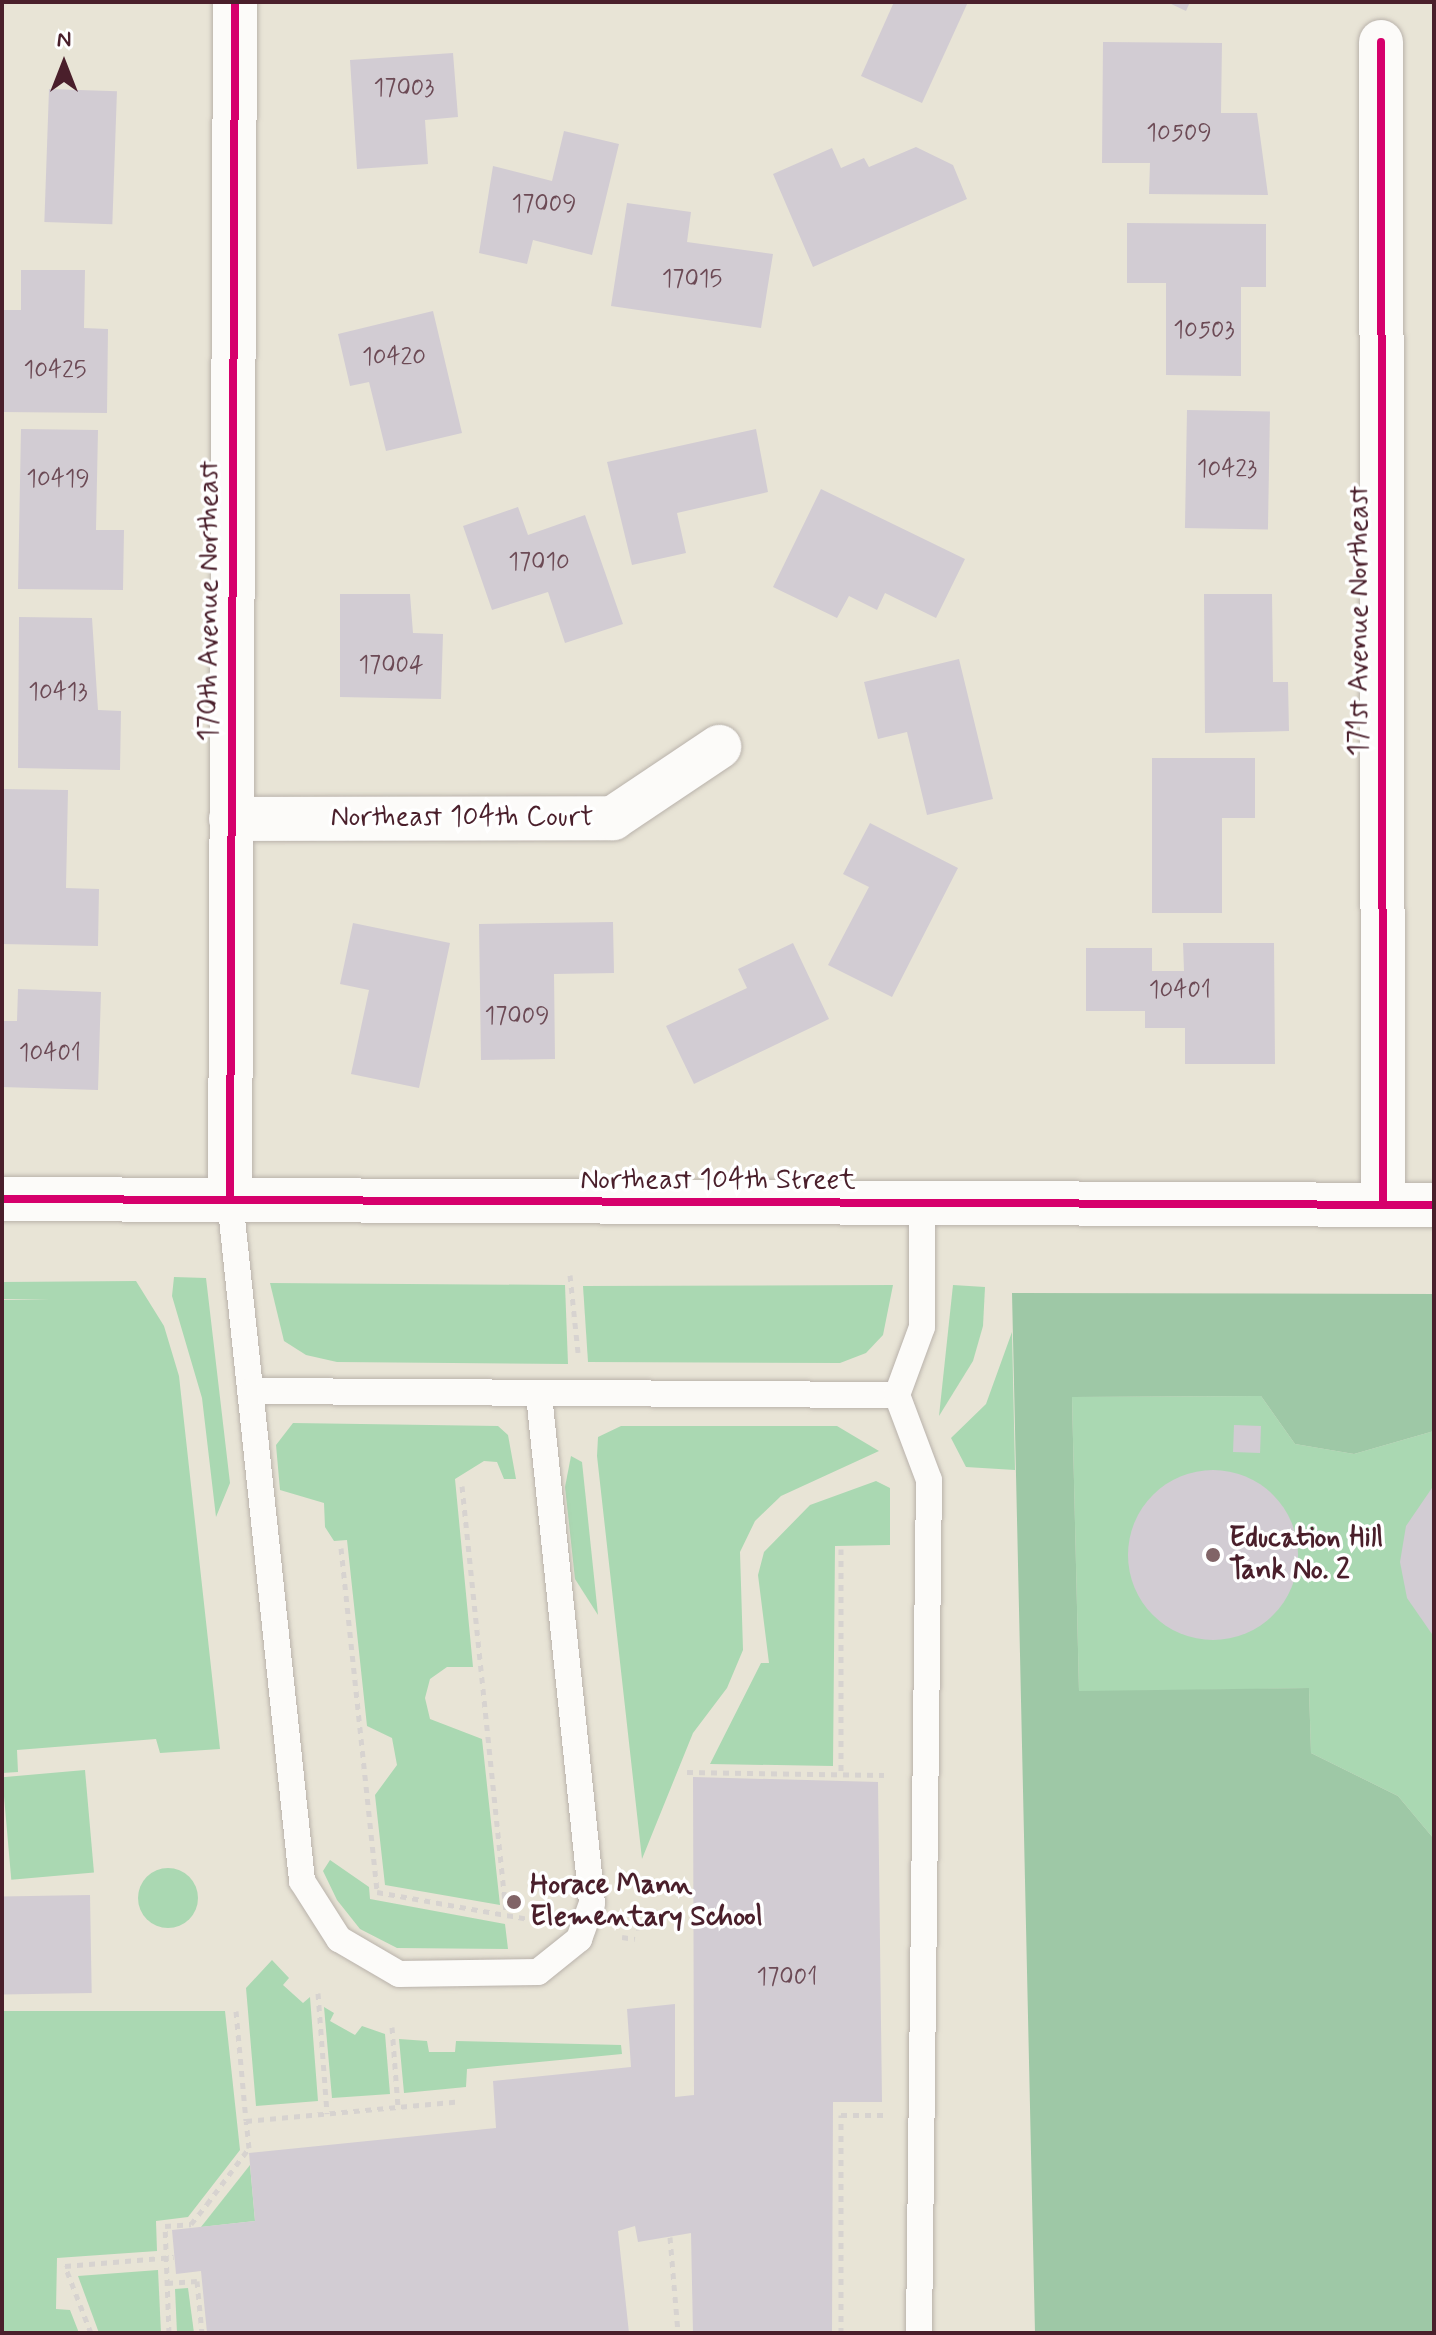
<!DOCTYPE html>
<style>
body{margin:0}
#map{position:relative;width:1436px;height:2335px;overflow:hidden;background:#e8e4d6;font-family:Mynerve,sans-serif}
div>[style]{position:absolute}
.green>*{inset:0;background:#aad8b2;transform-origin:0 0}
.round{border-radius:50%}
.forest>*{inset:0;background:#9ec8a6}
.building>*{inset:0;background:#d2ccd3;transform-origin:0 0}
.path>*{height:5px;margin-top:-2.5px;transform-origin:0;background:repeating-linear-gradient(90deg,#d7d3d0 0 6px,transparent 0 12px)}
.roads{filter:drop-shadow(0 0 2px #b9b2ab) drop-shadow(0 0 2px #b9b2ab)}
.service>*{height:26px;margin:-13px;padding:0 13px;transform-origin:13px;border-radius:13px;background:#fcfbf9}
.minor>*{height:44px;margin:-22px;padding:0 22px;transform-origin:22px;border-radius:22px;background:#fcfbf9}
.tertiary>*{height:44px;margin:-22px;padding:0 22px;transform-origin:22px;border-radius:22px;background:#fcfbf9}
.cycleway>*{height:8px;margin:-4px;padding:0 4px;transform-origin:4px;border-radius:4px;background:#d6006c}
.dots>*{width:22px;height:22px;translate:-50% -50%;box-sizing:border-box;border:4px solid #fff;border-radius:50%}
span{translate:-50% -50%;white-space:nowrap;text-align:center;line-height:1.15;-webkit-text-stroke:7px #fff;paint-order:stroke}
.number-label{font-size:24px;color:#6c4a55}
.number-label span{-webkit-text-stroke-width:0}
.street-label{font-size:28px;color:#4a1f2b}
.poi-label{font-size:28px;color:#4a1f2b;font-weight:700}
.left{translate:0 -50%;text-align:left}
.frame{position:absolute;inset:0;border:4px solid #4a1f2b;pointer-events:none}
.north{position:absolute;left:24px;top:24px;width:80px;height:80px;-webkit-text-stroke:6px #fff;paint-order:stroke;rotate:0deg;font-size:22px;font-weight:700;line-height:32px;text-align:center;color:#4a1f2b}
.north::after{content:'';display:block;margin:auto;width:28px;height:36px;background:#4a1f2b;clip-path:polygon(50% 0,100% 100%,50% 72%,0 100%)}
</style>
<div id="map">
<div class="green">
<div style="clip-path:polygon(174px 1277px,206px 1278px,230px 1483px,216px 1517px,202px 1398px,172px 1296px)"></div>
<div style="clip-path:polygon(136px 1281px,164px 1326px,179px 1376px,220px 1749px,160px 1753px,156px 1739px,17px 1750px,18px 1772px,2px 1773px,2px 1300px,50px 1300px,2px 1299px,2px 1282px)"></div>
<div style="clip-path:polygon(270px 1283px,565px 1285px,568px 1364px,337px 1362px,306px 1355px,284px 1341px)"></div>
<div style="clip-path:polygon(893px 1285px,883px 1335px,866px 1353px,840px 1363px,588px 1362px,583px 1286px)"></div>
<div style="clip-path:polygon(953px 1285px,985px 1287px,983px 1326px,973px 1361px,939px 1416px)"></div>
<div style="clip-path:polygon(1012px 1332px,1015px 1470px,966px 1467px,951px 1438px,986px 1404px)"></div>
<div style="clip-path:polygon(1261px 1396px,1295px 1444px,1354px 1454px,1434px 1431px,1434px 1839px,1398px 1796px,1311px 1753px,1309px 1688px,1079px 1692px,1072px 1397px)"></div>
<div style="clip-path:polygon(293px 1423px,498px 1426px,508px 1435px,516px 1479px,504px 1479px,497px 1462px,484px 1461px,455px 1479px,473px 1667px,447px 1667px,430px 1679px,425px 1698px,430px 1719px,482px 1739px,500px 1905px,385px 1885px,375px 1795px,397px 1765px,392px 1738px,367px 1726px,347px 1540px,334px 1541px,325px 1527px,324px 1503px,280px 1490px,276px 1445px)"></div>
<div style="clip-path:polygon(621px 1426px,837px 1426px,879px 1451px,781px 1496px,755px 1521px,740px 1552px,743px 1650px,727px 1688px,693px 1733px,642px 1859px,597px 1456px,598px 1437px)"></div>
<div style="clip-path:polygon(571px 1456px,582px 1462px,598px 1615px,575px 1579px,565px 1487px)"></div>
<div style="clip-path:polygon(876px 1481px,890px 1488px,890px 1545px,835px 1546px,833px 1766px,710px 1764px,761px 1663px,769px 1663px,758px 1575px,764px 1552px,810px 1505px)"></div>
<div style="left:85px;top:1770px;width:103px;height:83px;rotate:85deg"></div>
<div style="clip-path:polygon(330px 1860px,369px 1887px,370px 1899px,505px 1924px,508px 1949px,397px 1948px,360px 1929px,337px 1900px,323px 1871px)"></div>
<div class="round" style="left:138px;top:1868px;width:60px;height:60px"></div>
<div style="clip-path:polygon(272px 1960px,289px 1978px,283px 1985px,303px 2003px,310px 1997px,318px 2101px,256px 2106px,246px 1988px)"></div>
<div style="clip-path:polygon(324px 2007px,334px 2013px,330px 2021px,355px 2035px,362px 2026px,385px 2034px,390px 2094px,332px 2098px)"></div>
<div style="clip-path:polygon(2px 2011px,225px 2011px,240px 2150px,188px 2217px,156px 2221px,157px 2251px,57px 2258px,56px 2309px,70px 2310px,79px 2333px,2px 2333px)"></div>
<div style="clip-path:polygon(399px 2039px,427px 2041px,429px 2052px,455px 2052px,456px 2041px,621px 2045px,622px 2054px,467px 2069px,466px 2087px,404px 2093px)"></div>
<div style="clip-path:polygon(250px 2165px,255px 2221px,201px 2227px)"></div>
<div style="clip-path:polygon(158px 2270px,161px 2333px,99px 2333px,78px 2276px)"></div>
<div style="clip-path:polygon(188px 2288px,194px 2333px,177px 2333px,175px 2289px)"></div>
</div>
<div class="forest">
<div style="clip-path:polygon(1012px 1293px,1434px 1294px,1434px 1431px,1354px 1454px,1295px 1444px,1261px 1396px,1072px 1397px,1079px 1691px,1309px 1688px,1311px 1753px,1398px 1796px,1434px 1839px,1434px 2333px,1035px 2333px)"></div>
</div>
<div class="building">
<div style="clip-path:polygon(894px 2px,968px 2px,922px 103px,861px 76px)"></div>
<div style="clip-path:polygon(1167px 2px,1190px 2px,1186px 11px)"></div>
<div style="clip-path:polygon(1103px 42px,1222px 43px,1221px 113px,1257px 113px,1268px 195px,1149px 194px,1150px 163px,1102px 163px)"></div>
<div style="clip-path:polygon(453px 53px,458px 117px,425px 120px,428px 164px,357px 169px,350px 60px)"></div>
<div style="left:49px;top:89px;width:68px;height:133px;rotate:2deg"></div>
<div style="clip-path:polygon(564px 131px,619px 144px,592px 255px,533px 240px,527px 264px,479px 253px,493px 166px,552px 181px)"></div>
<div style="clip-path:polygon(916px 147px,953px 165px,967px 199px,813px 267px,773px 174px,832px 148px,841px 168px,864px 158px,869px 167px)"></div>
<div style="clip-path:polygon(627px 203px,691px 212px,687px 242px,773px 254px,761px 328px,611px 306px)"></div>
<div style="clip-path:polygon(1127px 223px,1266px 224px,1266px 287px,1241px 287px,1241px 376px,1166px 375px,1166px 283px,1127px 283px)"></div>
<div style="clip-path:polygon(21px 270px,85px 270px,84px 328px,108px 329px,107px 413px,2px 412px,2px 310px,21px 310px)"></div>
<div style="clip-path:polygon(433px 311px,462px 433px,386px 451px,369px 382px,350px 386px,338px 334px)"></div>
<div style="left:1187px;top:410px;width:83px;height:118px;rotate:1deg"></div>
<div style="clip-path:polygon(21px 429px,98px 430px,96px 530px,124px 530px,123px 590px,18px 589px)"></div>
<div style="clip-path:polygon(756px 429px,768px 492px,677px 513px,686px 553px,632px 565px,607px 462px)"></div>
<div style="clip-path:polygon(821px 489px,965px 559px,936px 618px,885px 593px,877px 610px,849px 596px,837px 618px,773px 587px)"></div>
<div style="clip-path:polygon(518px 507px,528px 535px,585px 515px,623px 624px,565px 643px,548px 592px,492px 610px,463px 526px)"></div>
<div style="clip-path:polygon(340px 594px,410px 594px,413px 633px,443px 634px,441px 699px,340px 697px)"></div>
<div style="clip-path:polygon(1204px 594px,1272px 594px,1273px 682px,1288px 682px,1289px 731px,1205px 733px)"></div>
<div style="clip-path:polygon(19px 617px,92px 618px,98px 710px,121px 711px,120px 770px,18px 768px)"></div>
<div style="clip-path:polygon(959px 659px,993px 799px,927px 815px,907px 732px,878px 739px,864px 682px)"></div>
<div style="clip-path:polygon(1152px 758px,1255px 758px,1255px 818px,1222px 818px,1222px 913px,1152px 913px)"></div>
<div style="clip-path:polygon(2px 789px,68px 790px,66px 888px,99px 889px,98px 946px,2px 944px)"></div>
<div style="clip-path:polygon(870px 823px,958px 868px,892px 997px,828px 965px,869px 887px,843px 874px)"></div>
<div style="clip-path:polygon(613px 922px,614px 973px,554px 974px,555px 1059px,481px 1060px,479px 924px)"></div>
<div style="clip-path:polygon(353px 923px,450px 943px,419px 1088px,351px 1074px,369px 990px,340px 984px)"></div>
<div style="clip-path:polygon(793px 943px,829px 1019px,694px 1084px,666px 1026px,747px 988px,738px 969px)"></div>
<div style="clip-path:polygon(1183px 943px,1274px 943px,1275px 1064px,1185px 1064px,1185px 1028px,1145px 1028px,1145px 1011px,1086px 1011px,1086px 948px,1152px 948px,1152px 971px,1184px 971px)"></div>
<div style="clip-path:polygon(18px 989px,101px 992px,98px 1090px,2px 1087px,2px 1021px,17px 1021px)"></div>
<div style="left:1234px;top:1425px;width:27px;height:27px;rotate:2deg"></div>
<div class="round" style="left:1128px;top:1470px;width:170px;height:170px"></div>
<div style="clip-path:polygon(1434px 1485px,1434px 1637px,1407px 1598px,1400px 1562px,1406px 1526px)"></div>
<div style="clip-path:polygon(693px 1777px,878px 1782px,882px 2102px,833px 2102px,832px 2333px,693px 2333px,691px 2233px,638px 2242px,635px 2226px,618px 2231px,629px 2333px,207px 2333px,201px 2271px,176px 2274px,172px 2230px,255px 2221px,249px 2153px,496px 2128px,493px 2081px,631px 2067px,627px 2009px,675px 2004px,675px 2097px,694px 2095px)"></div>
<div style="left:90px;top:1895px;width:98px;height:89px;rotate:89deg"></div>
</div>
<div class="path">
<div style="left:570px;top:1275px;width:78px;rotate:84.1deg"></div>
<div style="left:462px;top:1486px;width:430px;rotate:84.1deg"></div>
<div style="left:341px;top:1548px;width:346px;rotate:84deg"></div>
<div style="left:377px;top:1892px;width:165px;rotate:10.1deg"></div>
<div style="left:841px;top:1549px;width:225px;rotate:90deg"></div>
<div style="left:687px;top:1772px;width:197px;rotate:0.9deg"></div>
<div style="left:635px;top:1906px;width:24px;rotate:85deg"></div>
<div style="left:622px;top:1937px;width:13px;rotate:9deg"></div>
<div style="left:318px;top:1993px;width:121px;rotate:85.7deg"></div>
<div style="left:236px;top:2011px;width:110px;rotate:84.8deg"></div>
<div style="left:246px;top:2121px;width:215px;rotate:-5.3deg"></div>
<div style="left:392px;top:2027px;width:80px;rotate:85.7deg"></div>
<div style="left:670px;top:2237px;width:96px;rotate:85.2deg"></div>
<div style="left:167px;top:2283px;width:30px;rotate:-4deg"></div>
<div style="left:197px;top:2281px;width:52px;rotate:84.5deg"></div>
<div style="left:91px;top:2333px;width:72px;rotate:-111.2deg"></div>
<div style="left:65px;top:2266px;width:109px;rotate:-4.7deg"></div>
<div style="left:169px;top:2333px;width:107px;rotate:-92.1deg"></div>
<div style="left:165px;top:2226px;width:26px;rotate:-4deg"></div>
<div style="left:191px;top:2224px;width:26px;rotate:-51deg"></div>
<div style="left:207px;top:2204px;width:70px;rotate:-53.1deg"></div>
<div style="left:249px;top:2148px;width:27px;rotate:-96deg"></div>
<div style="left:841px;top:2333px;width:218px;rotate:-90deg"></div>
<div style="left:841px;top:2115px;width:42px"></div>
</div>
<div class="roads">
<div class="service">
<div style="left:230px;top:1200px;width:685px;rotate:83.96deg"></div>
<div style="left:302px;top:1881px;width:69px;rotate:57.5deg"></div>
<div style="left:339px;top:1939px;width:69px;rotate:30.3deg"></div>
<div style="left:399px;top:1974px;width:139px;rotate:-0.8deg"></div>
<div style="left:538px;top:1972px;width:53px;rotate:-38.8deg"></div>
<div style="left:579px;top:1939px;width:38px;rotate:-70deg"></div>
<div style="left:592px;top:1903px;width:511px;rotate:-95.96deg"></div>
<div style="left:252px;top:1391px;width:645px;rotate:0.36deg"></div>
<div style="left:919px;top:2333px;width:853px;rotate:-89.33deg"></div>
<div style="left:929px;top:1480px;width:91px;rotate:-110.6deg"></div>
<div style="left:897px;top:1395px;width:72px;rotate:-69.8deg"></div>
<div style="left:922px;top:1327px;width:123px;rotate:-90deg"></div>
</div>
<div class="minor">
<div style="left:1381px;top:42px;width:1159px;rotate:89.9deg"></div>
<div style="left:231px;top:819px;width:382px;rotate:-0.1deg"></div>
<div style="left:613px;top:818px;width:128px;rotate:-33.8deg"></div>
<div style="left:230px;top:1200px;width:1198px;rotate:-89.76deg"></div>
</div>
<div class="tertiary">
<div style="left:2px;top:1199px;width:1432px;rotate:0.24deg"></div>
</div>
</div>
<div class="cycleway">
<div style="left:1381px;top:42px;width:1159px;rotate:89.9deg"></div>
<div style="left:2px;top:1199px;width:1432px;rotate:0.24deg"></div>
<div style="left:230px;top:1200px;width:1198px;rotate:-89.76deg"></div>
</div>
<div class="dots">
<div style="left:1213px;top:1555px;background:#816467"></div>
<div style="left:514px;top:1902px;background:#816467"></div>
</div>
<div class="number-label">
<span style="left:404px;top:89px">17003</span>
<span style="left:1179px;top:134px">10509</span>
<span style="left:544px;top:205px">17009</span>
<span style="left:692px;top:280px">17015</span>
<span style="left:1204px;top:331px">10503</span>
<span style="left:394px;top:358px">10420</span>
<span style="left:55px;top:371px">10425</span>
<span style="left:1227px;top:470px">10423</span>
<span style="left:58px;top:480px">10419</span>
<span style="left:539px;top:563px">17010</span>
<span style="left:391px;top:666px">17004</span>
<span style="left:58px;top:693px">10413</span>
<span style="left:1180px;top:991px">10401</span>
<span style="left:517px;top:1017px">17009</span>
<span style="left:50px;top:1054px">10401</span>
<span style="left:787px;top:1978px">17001</span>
</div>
<div class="street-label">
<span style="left:210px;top:601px;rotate:-90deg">170th Avenue Northeast</span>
<span style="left:1360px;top:621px;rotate:-90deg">171st Avenue Northeast</span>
<span style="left:462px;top:818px">Northeast 104th Court</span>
<span style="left:718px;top:1181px">Northeast 104th Street</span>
</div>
<div class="poi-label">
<span class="left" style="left:1229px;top:1555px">Education Hill<br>Tank No. 2</span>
<span class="left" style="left:530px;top:1902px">Horace Mann<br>Elementary School</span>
</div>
<div class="frame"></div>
<div class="north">N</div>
</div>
